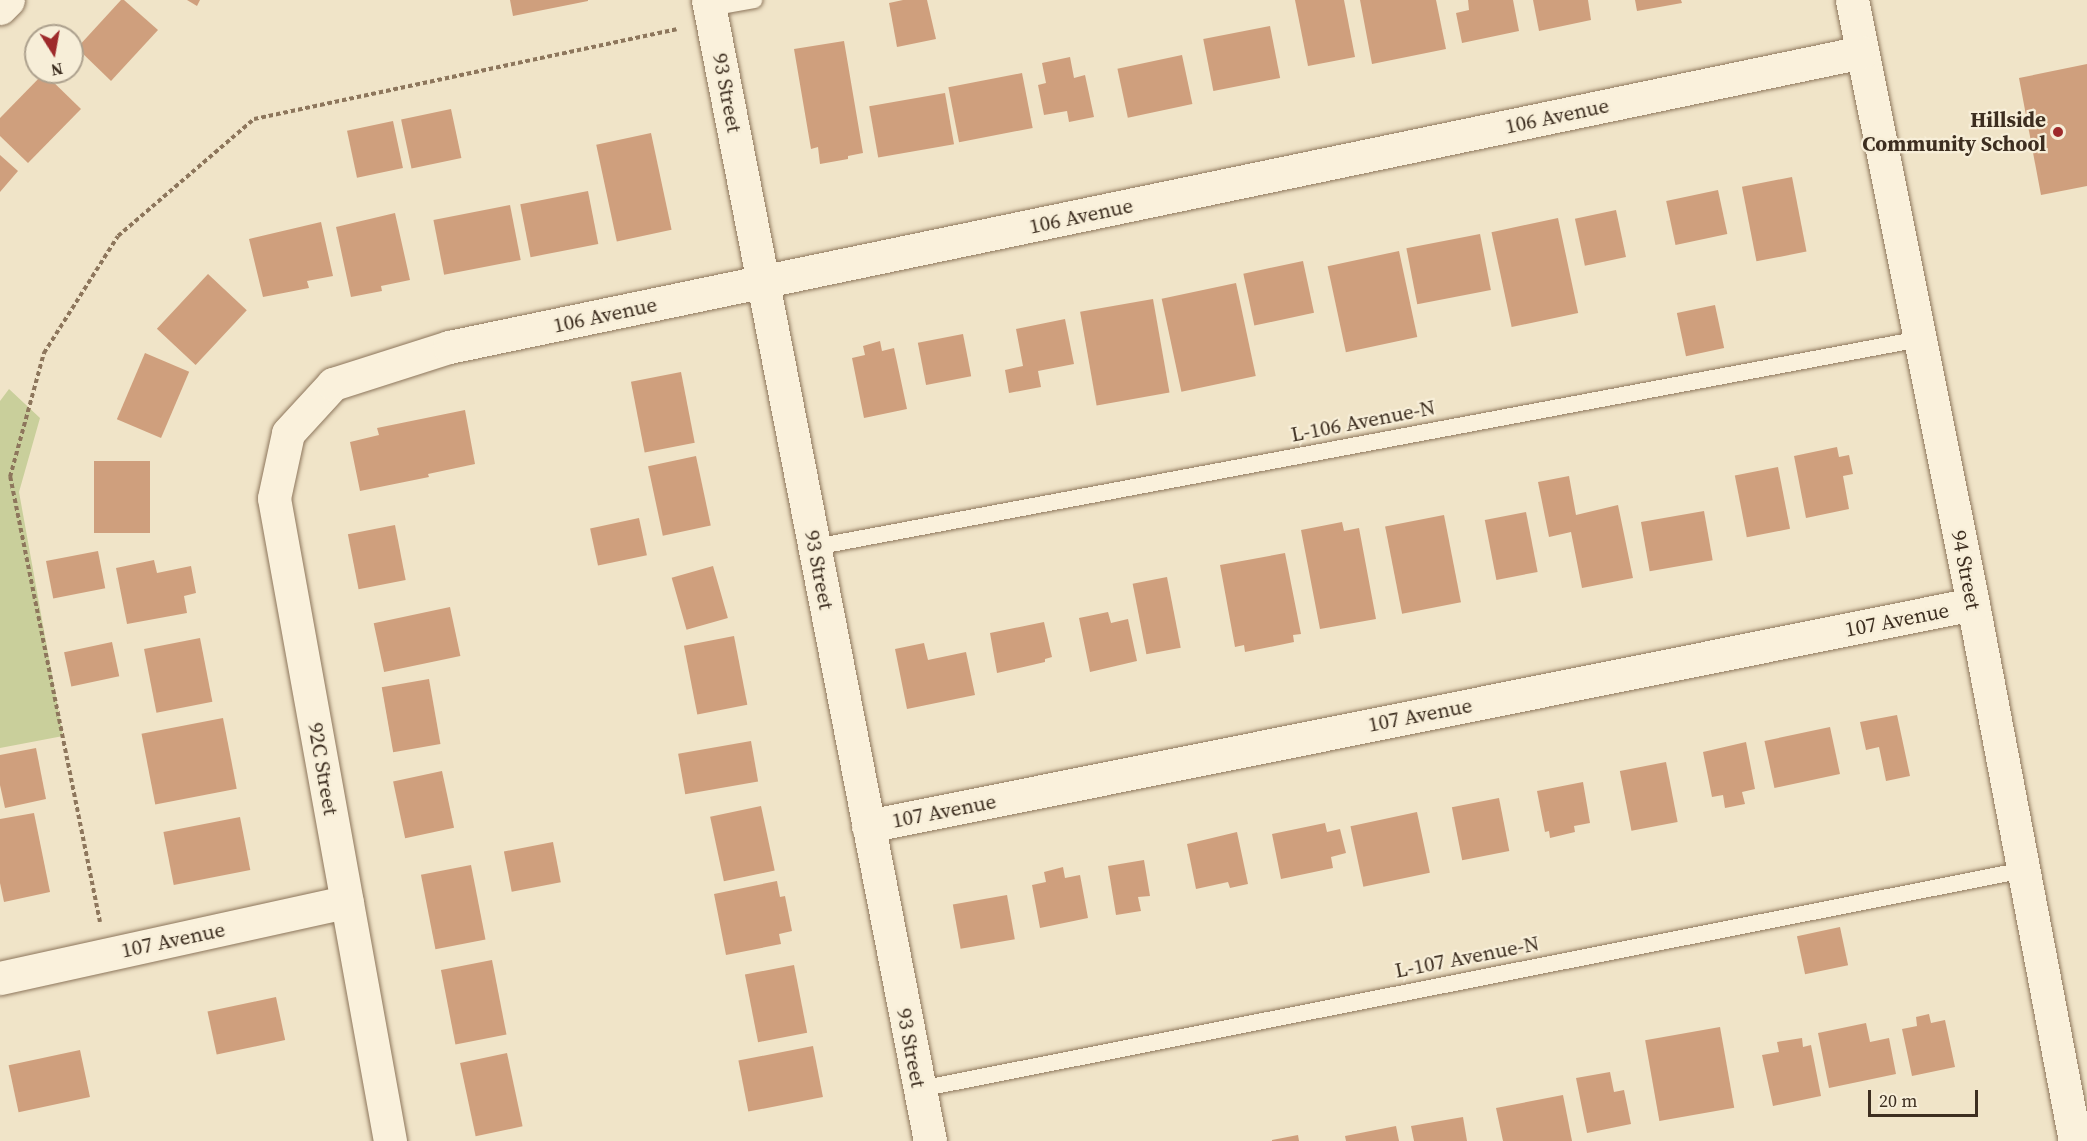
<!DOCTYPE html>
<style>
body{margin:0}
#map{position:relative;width:2087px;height:1141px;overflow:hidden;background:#f0e4c8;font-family:"Source Serif 4",serif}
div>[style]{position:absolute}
.green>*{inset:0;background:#c9cf9b}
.building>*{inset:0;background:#cf9f7d;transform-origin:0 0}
.path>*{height:4px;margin-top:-2px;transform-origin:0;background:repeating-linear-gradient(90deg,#8d765c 0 4.5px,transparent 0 7.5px)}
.roads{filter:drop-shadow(0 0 2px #8d765c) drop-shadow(0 0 2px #8d765c)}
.service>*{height:16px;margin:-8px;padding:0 8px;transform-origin:8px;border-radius:8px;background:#faf1dc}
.minor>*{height:33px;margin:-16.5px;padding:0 16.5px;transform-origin:16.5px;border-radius:16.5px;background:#faf1dc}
.tertiary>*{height:33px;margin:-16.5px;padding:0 16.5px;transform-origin:16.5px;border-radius:16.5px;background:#faf1dc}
.dots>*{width:16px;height:16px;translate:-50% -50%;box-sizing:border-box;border:3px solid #f7eed8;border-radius:50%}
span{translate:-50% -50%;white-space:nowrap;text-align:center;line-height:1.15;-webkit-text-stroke:4.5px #f7eed8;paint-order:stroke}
.street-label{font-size:21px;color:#3d2e20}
.poi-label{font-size:21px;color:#3d2e20;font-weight:700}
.right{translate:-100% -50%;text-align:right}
.north{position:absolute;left:24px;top:24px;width:60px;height:60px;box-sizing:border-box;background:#f7eed8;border:2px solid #ada18e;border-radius:50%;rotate:169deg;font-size:16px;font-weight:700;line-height:24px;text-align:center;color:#3d2e20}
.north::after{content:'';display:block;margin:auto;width:21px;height:27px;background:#9e2a2b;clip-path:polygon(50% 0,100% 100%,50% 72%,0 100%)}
.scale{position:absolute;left:1868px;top:1090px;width:110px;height:27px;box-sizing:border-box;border:3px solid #3d2e20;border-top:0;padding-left:8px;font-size:18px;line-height:21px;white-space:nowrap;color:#3d2e20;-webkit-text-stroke:4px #f7eed8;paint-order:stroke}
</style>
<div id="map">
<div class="green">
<div style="clip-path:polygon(9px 389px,40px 418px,19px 492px,63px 736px,0 748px,0 401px)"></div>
</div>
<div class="building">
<div style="clip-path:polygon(121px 0,124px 0,158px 30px,111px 81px,77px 48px)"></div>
<div style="clip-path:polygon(187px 0,200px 0,197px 6px)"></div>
<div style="clip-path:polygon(510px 0,588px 0,588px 1px,513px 16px)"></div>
<div style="clip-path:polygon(903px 0,927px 0,936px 39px,897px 47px,889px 3px)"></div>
<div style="clip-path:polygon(1295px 0,1344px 0,1355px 57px,1308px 66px)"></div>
<div style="clip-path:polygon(1360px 0,1436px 0,1446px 49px,1372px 64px)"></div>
<div style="clip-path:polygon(1468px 0,1513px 0,1519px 31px,1462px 43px,1456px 13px,1469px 10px)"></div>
<div style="clip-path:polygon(1533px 0,1588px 0,1591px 20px,1539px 31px)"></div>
<div style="clip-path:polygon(1635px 0,1681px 0,1682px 3px,1637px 11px)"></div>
<div style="left:1270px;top:26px;width:53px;height:68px;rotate:79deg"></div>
<div style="clip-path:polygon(844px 41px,863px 153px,848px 156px,848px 159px,820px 164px,818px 147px,811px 149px,794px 49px)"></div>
<div style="left:1182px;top:55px;width:50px;height:66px;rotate:78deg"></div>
<div style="clip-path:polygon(1070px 57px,1074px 78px,1085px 75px,1094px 117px,1069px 122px,1067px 111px,1044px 115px,1038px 85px,1046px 83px,1042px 63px)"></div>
<div style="clip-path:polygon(2087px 64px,2087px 186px,2041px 195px,2019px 78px)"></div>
<div style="clip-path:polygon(44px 73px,81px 109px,28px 163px,0 136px,0 118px)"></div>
<div style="left:1022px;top:73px;width:56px;height:75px;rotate:79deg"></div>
<div style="left:945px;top:93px;width:52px;height:77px;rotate:80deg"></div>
<div style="left:451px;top:109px;width:50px;height:51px;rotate:78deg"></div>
<div style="left:393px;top:121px;width:48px;height:47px;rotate:78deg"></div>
<div style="left:651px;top:133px;width:99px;height:56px;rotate:78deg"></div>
<div style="clip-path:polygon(0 155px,18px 171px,0 192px)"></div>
<div style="left:1792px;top:177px;width:76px;height:51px;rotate:79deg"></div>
<div style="left:1718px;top:190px;width:45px;height:53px;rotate:78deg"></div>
<div style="left:588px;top:191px;width:54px;height:69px;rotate:79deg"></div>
<div style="left:510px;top:205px;width:56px;height:78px;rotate:79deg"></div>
<div style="left:1616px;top:210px;width:48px;height:42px;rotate:78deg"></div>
<div style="clip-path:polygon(395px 213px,410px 280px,381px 286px,382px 291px,351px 297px,336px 227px)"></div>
<div style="left:1558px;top:218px;width:97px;height:68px;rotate:78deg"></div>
<div style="clip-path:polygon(321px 222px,333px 276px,307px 281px,309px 288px,263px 297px,249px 239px)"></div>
<div style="left:1480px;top:234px;width:57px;height:75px;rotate:79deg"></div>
<div style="left:1399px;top:251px;width:88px;height:73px;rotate:78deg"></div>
<div style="left:1303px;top:261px;width:53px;height:61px;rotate:78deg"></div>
<div style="left:208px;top:274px;width:53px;height:75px;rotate:43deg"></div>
<div style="left:1236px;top:283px;width:95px;height:76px;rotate:78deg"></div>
<div style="left:1153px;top:299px;width:95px;height:74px;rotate:80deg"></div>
<div style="left:1715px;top:305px;width:44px;height:39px;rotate:78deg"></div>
<div style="clip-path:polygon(1065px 319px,1074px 364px,1038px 371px,1041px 387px,1009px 393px,1005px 370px,1023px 366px,1016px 329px)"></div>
<div style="left:963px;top:334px;width:43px;height:46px;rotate:79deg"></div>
<div style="clip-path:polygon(880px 341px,882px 351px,894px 348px,907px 409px,864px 418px,852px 358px,865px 355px,863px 346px)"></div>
<div style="left:145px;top:353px;width:48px;height:72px;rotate:23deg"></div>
<div style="left:681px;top:372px;width:72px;height:51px;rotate:79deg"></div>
<div style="clip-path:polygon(465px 410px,475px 464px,428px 474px,429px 477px,360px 491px,350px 442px,379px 435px,377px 428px)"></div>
<div style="clip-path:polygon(1837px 447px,1839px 457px,1849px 455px,1853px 474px,1843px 476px,1849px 509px,1806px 518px,1794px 456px)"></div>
<div style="left:696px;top:456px;width:71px;height:49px;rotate:78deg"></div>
<div style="left:150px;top:461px;width:72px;height:56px;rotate:90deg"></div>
<div style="left:1778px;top:467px;width:63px;height:44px;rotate:79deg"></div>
<div style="clip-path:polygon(1569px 476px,1576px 515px,1618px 505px,1633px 578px,1582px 588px,1571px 532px,1549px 537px,1538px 482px)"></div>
<div style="left:1704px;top:511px;width:50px;height:64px;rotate:80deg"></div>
<div style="left:1526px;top:512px;width:61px;height:42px;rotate:79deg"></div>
<div style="left:1444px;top:515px;width:89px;height:60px;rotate:79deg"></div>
<div style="left:639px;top:518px;width:38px;height:50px;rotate:78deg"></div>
<div style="clip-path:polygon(1342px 522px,1344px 531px,1359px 528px,1376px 619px,1320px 629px,1301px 530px)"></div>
<div style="left:395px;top:525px;width:56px;height:48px;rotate:79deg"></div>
<div style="left:98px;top:551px;width:38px;height:53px;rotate:79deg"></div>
<div style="clip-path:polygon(1285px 553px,1301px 634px,1293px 635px,1294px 642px,1245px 652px,1244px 645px,1235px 647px,1220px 565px)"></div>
<div style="clip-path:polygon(154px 560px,157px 573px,191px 566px,196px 593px,184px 596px,187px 613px,127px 624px,116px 568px)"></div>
<div style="left:713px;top:566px;width:54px;height:43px;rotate:74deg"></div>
<div style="left:1167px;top:577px;width:72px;height:35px;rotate:79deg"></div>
<div style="left:450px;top:607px;width:50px;height:78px;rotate:78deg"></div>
<div style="clip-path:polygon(1108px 612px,1111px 623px,1128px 619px,1137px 661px,1090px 672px,1079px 618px)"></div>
<div style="clip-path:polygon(1044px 622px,1052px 657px,1045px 659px,1045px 662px,997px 673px,990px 633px)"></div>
<div style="left:734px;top:636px;width:70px;height:51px;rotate:79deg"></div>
<div style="left:200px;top:638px;width:65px;height:57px;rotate:79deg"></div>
<div style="left:112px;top:642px;width:35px;height:49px;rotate:78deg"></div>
<div style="clip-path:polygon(924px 643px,928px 660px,966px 652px,975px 695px,907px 709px,895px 649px)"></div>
<div style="left:429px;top:679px;width:66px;height:48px;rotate:80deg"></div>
<div style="clip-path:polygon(1897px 715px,1910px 776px,1886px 781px,1879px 747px,1866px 750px,1860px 722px)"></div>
<div style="left:223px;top:718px;width:72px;height:83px;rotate:79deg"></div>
<div style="left:1830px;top:727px;width:48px;height:67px;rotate:78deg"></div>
<div style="left:751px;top:741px;width:41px;height:74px;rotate:80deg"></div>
<div style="clip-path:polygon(1746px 742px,1755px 789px,1742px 792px,1745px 804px,1725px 808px,1723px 795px,1712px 797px,1703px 752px)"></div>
<div style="clip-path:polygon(36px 748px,46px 799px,5px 808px,0 785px,0 755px)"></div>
<div style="left:1666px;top:762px;width:61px;height:47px;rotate:79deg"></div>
<div style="left:442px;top:771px;width:58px;height:50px;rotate:78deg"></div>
<div style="clip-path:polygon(1583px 782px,1590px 823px,1574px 826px,1575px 832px,1550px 838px,1549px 831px,1545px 832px,1537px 791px)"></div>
<div style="left:1499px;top:798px;width:54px;height:48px;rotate:79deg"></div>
<div style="left:761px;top:806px;width:66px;height:52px;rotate:78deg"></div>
<div style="left:1417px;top:812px;width:62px;height:68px;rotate:78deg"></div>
<div style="clip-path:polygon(34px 813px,50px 892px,4px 902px,0 883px,0 819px)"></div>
<div style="left:240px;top:817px;width:54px;height:78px;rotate:79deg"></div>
<div style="clip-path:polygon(1325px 823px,1327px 832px,1340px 829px,1346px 853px,1331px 857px,1333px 868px,1281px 879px,1272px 834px)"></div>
<div style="clip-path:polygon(1237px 832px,1248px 884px,1230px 888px,1228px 882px,1196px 889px,1187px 844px)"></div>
<div style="left:553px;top:842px;width:41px;height:50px;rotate:79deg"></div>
<div style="clip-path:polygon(1144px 860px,1150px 896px,1138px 897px,1141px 911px,1116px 915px,1108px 866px)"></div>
<div style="left:471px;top:865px;width:76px;height:51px;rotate:79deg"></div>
<div style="clip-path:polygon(1063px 867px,1065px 878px,1080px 875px,1088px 918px,1040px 928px,1032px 885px,1046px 882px,1044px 872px)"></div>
<div style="clip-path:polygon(777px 881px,780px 897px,785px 896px,792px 931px,779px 934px,781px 944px,726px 955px,714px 894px)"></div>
<div style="left:1007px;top:895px;width:45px;height:55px;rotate:80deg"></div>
<div style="left:1840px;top:927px;width:39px;height:44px;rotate:78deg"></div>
<div style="left:492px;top:960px;width:76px;height:52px;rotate:79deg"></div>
<div style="left:794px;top:965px;width:69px;height:50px;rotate:79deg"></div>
<div style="left:276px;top:997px;width:44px;height:70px;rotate:78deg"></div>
<div style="clip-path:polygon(1929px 1014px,1931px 1023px,1945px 1020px,1955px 1067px,1912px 1076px,1902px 1029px,1917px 1026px,1916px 1017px)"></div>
<div style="clip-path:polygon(1866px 1023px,1870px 1042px,1889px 1038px,1896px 1074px,1829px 1088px,1818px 1033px)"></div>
<div style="left:1720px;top:1027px;width:82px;height:76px;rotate:80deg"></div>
<div style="clip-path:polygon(1802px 1038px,1803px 1047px,1811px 1045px,1821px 1096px,1773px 1106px,1762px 1055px,1779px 1052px,1777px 1042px)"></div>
<div style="left:813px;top:1046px;width:52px;height:76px;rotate:79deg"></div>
<div style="left:80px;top:1050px;width:48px;height:73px;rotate:78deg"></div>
<div style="left:507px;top:1053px;width:75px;height:48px;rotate:78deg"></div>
<div style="clip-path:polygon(1610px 1072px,1614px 1092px,1624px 1090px,1631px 1124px,1587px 1133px,1576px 1078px)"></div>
<div style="clip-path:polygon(1563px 1095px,1572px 1141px,1503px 1141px,1496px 1108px)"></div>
<div style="clip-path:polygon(1463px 1117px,1467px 1141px,1414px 1141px,1411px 1126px)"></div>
<div style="clip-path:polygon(1396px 1126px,1399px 1141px,1346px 1141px,1345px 1136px)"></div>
<div style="clip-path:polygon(1298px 1135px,1299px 1141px,1272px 1141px,1272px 1140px)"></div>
</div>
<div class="path">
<div style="left:100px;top:922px;width:454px;rotate:-101.4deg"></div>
<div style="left:10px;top:477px;width:129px;rotate:-74.7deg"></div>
<div style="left:44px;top:353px;width:138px;rotate:-57.7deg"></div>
<div style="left:118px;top:236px;width:179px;rotate:-40.7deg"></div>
<div style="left:254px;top:119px;width:432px;rotate:-12deg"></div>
</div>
<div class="roads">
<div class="service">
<div style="left:710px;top:8px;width:45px;rotate:-10.3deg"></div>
<div style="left:815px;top:547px;width:1124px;rotate:-10.66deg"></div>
<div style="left:920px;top:1089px;width:1126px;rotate:-11.22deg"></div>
</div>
<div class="minor">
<div style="left:1852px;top:0;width:616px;rotate:78.67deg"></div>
<div style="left:1973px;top:604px;width:547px;rotate:79.25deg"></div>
<div style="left:0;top:8px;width:11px;rotate:-45deg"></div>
<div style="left:868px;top:826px;width:1127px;rotate:-11.36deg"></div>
<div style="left:0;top:978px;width:355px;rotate:-12.4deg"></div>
<div style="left:390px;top:1141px;width:653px;rotate:-100.23deg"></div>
<div style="left:274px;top:498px;width:66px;rotate:-77.8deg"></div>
<div style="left:288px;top:433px;width:67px;rotate:-47.4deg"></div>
<div style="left:333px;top:384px;width:122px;rotate:-17.7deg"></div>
<div style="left:449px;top:347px;width:1443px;rotate:-11.79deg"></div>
</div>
<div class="tertiary">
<div style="left:708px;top:0;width:1162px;rotate:78.99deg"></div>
</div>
</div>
<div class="dots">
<div style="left:2058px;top:132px;background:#9e2a2b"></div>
</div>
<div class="street-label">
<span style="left:727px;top:93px;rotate:79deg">93 Street</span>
<span style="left:1557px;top:116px;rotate:-12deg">106 Avenue</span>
<span style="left:1081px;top:216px;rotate:-12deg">106 Avenue</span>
<span style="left:605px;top:315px;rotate:-12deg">106 Avenue</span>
<span style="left:1363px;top:421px;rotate:-11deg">L-106 Avenue-N</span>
<span style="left:819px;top:570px;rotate:79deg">93 Street</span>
<span style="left:1966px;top:570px;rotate:79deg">94 Street</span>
<span style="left:1897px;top:620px;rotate:-11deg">107 Avenue</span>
<span style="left:1420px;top:715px;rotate:-11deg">107 Avenue</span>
<span style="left:323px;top:769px;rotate:80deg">92C Street</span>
<span style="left:944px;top:811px;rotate:-11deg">107 Avenue</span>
<span style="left:173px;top:940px;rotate:-12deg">107 Avenue</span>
<span style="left:1467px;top:957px;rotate:-11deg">L-107 Avenue-N</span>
<span style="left:911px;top:1048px;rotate:79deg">93 Street</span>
</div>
<div class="poi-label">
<span class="right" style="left:2046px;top:132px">Hillside<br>Community School</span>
</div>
<div class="north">N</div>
<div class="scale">20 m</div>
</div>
